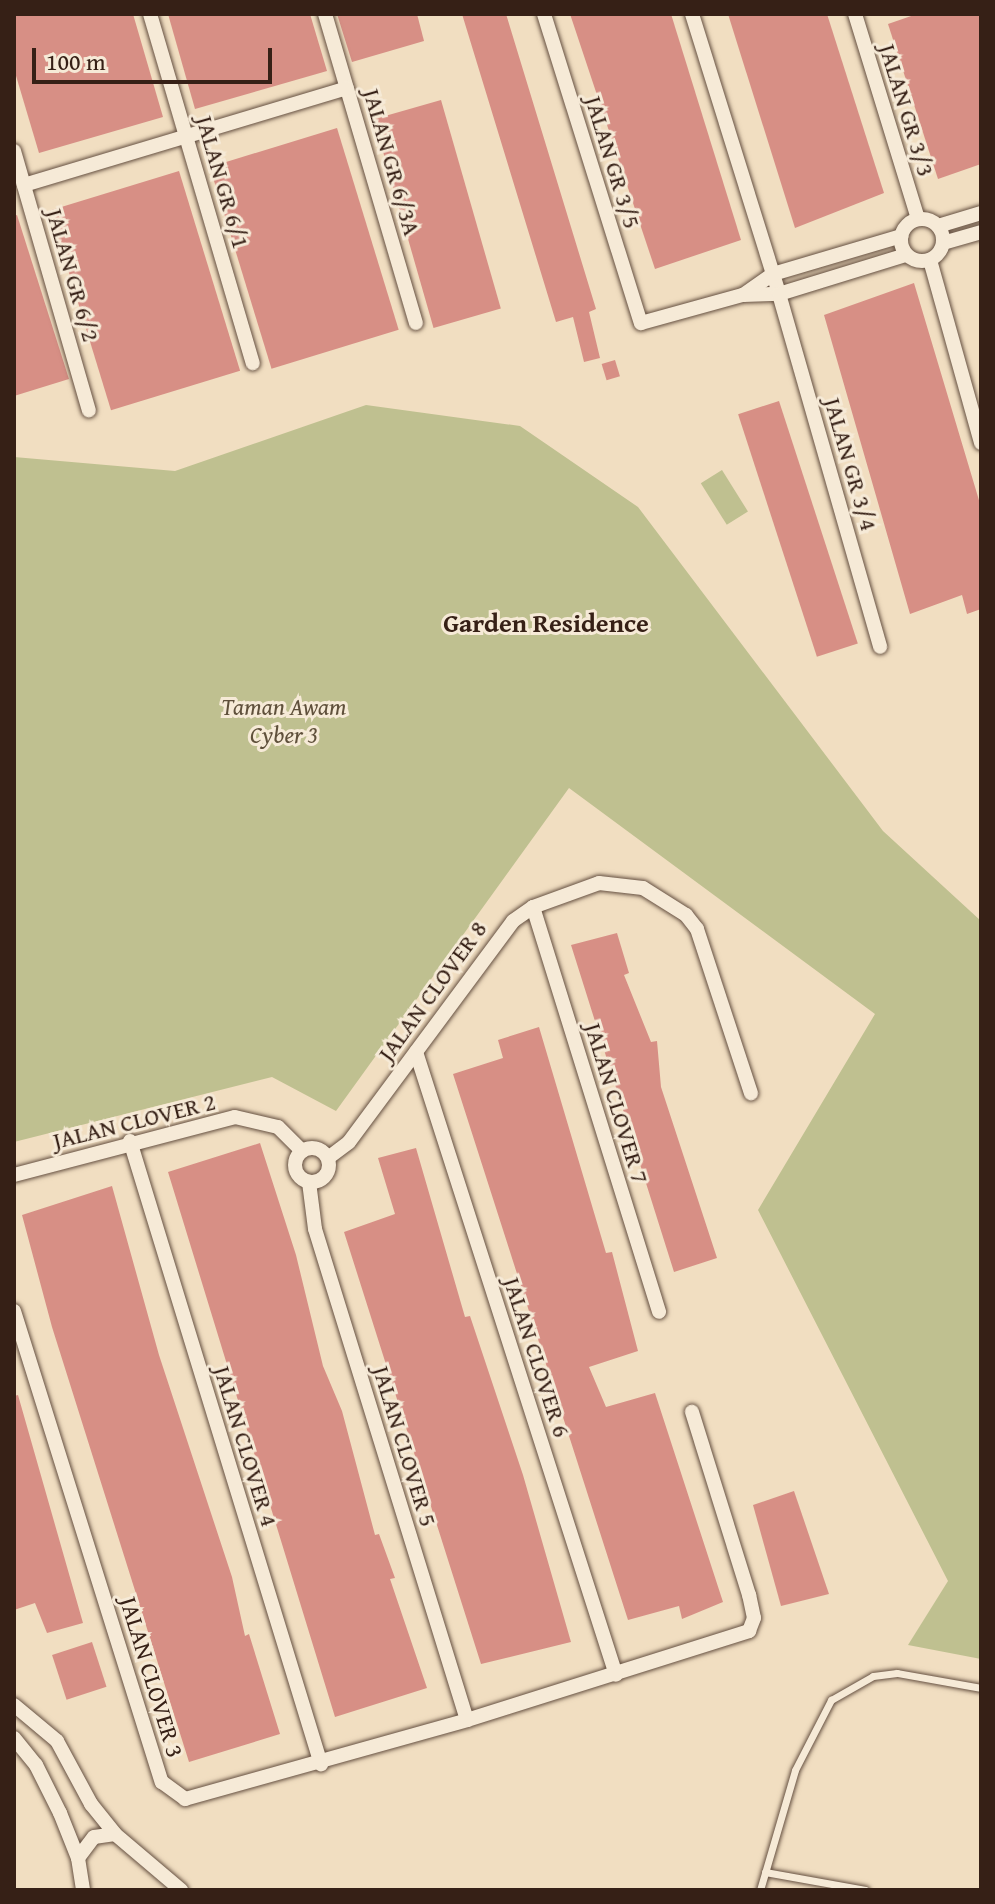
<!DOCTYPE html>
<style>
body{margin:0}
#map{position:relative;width:995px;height:1904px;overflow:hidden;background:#f1dec1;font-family:"Gentium Book Plus",serif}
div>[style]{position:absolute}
.green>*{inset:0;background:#bfc090;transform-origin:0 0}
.building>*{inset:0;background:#d78f85;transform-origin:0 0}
.roads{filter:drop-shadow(0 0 2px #655041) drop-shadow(0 0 2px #655041)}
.service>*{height:7px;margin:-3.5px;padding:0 3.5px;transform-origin:3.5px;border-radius:3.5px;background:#f6ead7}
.minor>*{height:14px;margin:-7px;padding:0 7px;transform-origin:7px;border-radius:7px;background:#f6ead7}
.minor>.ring{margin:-7px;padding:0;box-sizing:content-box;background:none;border:14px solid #f6ead7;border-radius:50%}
span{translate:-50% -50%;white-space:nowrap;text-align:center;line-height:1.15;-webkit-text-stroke:6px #f6ead7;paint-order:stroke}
.street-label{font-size:24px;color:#362016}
.park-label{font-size:24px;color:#5f503b;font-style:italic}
.neighbourhood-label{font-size:26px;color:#362016;font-weight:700}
.frame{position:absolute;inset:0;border:16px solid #362016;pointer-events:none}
.scale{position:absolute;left:32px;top:48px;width:240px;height:36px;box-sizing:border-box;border:4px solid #362016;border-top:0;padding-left:10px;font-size:24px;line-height:28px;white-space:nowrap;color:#362016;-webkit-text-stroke:6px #f6ead7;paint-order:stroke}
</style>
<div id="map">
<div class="green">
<div style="clip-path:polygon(366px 405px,520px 426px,638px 507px,883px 831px,981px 921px,981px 1659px,908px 1645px,948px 1581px,758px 1210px,875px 1014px,569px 788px,336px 1111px,272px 1077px,14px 1142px,14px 457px,175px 471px)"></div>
<div style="left:722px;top:470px;width:49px;height:25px;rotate:58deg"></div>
</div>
<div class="building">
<div style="clip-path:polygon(14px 14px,133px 14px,163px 117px,39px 153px,14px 69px)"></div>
<div style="clip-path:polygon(168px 14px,310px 14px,327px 71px,195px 109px)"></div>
<div style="clip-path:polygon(337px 14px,417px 14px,424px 41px,352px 62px)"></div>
<div style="clip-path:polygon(462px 14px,506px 14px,596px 309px,589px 312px,600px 358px,584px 362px,573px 317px,556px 322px)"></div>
<div style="clip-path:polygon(570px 14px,671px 14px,741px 240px,655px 269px)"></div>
<div style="clip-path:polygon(728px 14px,827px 14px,884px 193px,795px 228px)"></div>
<div style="clip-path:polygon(917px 14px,981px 14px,981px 164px,938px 179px,888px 24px)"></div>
<div style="left:441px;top:100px;width:217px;height:70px;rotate:74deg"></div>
<div style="left:337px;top:128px;width:211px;height:133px;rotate:73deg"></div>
<div style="left:179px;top:171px;width:209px;height:135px;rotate:73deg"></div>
<div style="clip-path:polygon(17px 215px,69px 379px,14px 396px,14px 216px)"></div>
<div style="clip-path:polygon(914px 283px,981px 507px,981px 609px,967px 614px,962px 595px,910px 614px,824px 315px)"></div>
<div style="left:615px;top:360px;width:17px;height:14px;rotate:73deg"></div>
<div style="left:779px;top:401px;width:255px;height:43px;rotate:72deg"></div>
<div style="clip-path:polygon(617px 933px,629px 973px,624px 975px,651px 1042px,657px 1041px,661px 1087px,717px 1258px,674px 1272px,571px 945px)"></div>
<div style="clip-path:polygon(539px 1027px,606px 1253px,612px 1252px,638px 1351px,589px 1367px,606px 1407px,655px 1393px,723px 1602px,682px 1619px,679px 1606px,628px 1620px,453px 1074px,503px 1058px,498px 1040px)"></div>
<div style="clip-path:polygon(260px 1143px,296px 1255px,323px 1366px,342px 1411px,375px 1535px,379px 1534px,395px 1578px,390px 1579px,427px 1688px,335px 1717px,168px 1172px)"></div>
<div style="clip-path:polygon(416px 1148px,465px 1317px,470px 1316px,523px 1475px,571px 1642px,481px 1664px,344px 1232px,395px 1214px,378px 1158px)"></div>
<div style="clip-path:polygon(112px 1186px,159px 1355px,232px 1577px,245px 1636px,249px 1634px,280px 1734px,189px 1762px,52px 1327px,22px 1215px)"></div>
<div style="clip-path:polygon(18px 1395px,83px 1623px,47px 1633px,35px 1603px,14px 1610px,14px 1396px)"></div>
<div style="clip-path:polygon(794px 1491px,829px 1594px,781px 1606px,753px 1505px)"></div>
<div style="left:92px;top:1642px;width:47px;height:42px;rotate:72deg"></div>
</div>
<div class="roads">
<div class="service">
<div style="left:765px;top:1872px;width:102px;rotate:10.2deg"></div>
<div style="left:760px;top:1890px;width:125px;rotate:-73.7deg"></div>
<div style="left:795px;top:1770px;width:79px;rotate:-62.8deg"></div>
<div style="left:831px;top:1700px;width:48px;rotate:-29.7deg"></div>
<div style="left:873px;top:1676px;width:24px;rotate:-7deg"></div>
<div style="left:897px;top:1673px;width:85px;rotate:10.1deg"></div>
</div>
<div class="minor">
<div style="left:150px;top:14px;width:364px;rotate:73.6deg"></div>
<div style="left:325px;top:14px;width:322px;rotate:73.6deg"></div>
<div style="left:544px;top:14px;width:324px;rotate:72.6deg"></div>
<div style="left:641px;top:323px;width:106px;rotate:-15.4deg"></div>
<div style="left:743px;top:295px;width:36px;rotate:-2deg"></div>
<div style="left:779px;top:294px;width:133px;rotate:-17.1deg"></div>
<div style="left:692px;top:14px;width:293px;rotate:72.7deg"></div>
<div style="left:779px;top:294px;width:367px;rotate:74deg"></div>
<div style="left:855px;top:14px;width:214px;rotate:72.9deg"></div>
<div style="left:14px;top:151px;width:270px;rotate:73.9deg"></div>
<div style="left:24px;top:185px;width:337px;rotate:-16.7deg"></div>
<div class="ring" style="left:901px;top:219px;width:28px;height:28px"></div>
<div style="left:938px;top:226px;width:45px;rotate:-16.8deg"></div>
<div style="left:943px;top:243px;width:40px;rotate:-16deg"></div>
<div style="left:930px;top:260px;width:190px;rotate:74.4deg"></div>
<div style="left:743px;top:295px;width:37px;rotate:-35deg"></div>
<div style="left:773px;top:274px;width:134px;rotate:-16.5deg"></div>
<div style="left:533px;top:907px;width:424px;rotate:72.7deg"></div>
<div style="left:416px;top:1052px;width:654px;rotate:72.2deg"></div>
<div style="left:130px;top:1141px;width:652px;rotate:72.96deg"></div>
<div class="ring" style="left:295px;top:1148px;width:20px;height:20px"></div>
<div style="left:328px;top:1158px;width:26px;rotate:-37deg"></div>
<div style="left:349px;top:1142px;width:275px;rotate:-53.4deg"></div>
<div style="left:513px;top:921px;width:24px;rotate:-35deg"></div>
<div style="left:533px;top:907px;width:70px;rotate:-20deg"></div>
<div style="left:599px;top:883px;width:44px;rotate:6.5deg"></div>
<div style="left:643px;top:888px;width:51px;rotate:32.1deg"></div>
<div style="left:686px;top:915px;width:18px;rotate:52deg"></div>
<div style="left:697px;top:929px;width:173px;rotate:71.8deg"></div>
<div style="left:14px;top:1175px;width:228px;rotate:-14.7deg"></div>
<div style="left:235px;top:1117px;width:44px;rotate:13.1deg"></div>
<div style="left:278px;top:1127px;width:34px;rotate:45deg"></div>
<div style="left:309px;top:1182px;width:47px;rotate:82.7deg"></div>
<div style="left:315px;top:1229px;width:514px;rotate:72.8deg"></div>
<div style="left:14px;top:1311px;width:494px;rotate:72.6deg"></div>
<div style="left:162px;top:1782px;width:29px;rotate:36deg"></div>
<div style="left:185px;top:1799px;width:293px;rotate:-15.6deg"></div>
<div style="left:467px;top:1720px;width:296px;rotate:-17.5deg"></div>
<div style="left:749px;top:1631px;width:14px;rotate:-69deg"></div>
<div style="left:754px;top:1618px;width:24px;rotate:-102deg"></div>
<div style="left:749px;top:1595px;width:192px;rotate:-107.3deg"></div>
<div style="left:14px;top:1705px;width:56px;rotate:39.9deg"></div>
<div style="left:57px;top:1741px;width:72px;rotate:61.6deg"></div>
<div style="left:91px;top:1804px;width:38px;rotate:51deg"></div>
<div style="left:115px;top:1834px;width:87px;rotate:40.3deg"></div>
<div style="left:14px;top:1738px;width:35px;rotate:51deg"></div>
<div style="left:36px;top:1765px;width:54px;rotate:63.4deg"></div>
<div style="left:60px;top:1813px;width:48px;rotate:68.2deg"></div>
<div style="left:78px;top:1858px;width:32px;rotate:81deg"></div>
<div style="left:78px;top:1858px;width:26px;rotate:-53deg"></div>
<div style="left:94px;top:1837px;width:21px;rotate:-8deg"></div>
</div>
</div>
<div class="street-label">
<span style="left:907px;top:110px;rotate:73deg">JALAN GR 3/3</span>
<span style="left:392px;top:162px;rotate:74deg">JALAN GR 6/3A</span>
<span style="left:613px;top:162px;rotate:73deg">JALAN GR 3/5</span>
<span style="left:223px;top:182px;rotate:74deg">JALAN GR 6/1</span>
<span style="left:73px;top:275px;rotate:74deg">JALAN GR 6/2</span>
<span style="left:851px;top:464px;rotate:74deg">JALAN GR 3/4</span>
<span style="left:432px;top:991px;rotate:-54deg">JALAN CLOVER 8</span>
<span style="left:617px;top:1103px;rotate:73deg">JALAN CLOVER 7</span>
<span style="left:134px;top:1121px;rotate:-14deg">JALAN CLOVER 2</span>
<span style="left:537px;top:1357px;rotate:72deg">JALAN CLOVER 6</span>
<span style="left:246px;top:1446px;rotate:73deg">JALAN CLOVER 4</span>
<span style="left:405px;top:1446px;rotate:73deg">JALAN CLOVER 5</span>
<span style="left:152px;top:1677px;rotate:73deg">JALAN CLOVER 3</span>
</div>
<div class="park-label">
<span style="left:284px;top:721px">Taman Awam<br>Cyber 3</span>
</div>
<div class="neighbourhood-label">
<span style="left:546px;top:623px">Garden Residence</span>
</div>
<div class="frame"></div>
<div class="scale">100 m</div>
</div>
